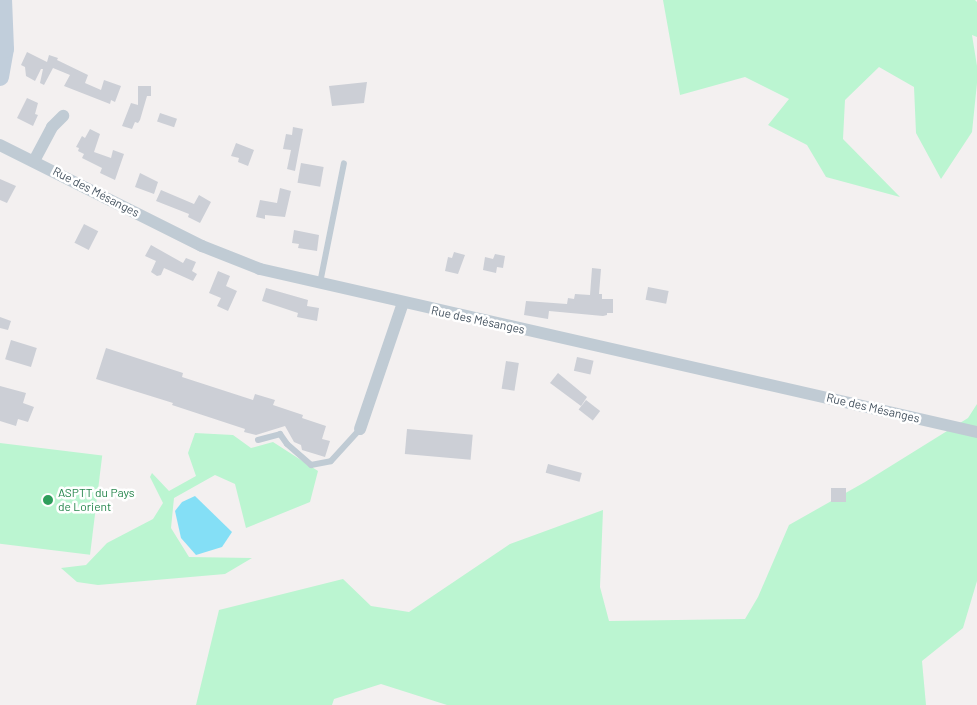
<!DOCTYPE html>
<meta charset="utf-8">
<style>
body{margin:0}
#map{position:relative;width:977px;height:705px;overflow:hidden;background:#f3f0f0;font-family:Barlow,sans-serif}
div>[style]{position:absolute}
.green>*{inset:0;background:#bbf5d1;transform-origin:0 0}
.water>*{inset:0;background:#84dff6}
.building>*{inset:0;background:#cccfd6;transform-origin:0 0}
.lane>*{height:6px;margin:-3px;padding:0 3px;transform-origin:3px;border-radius:3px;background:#c0cbd4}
.street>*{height:12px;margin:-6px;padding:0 6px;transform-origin:6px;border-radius:6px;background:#c0cbd4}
.secondary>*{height:18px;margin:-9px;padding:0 9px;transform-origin:9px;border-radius:9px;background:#c1cedb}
.dots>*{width:14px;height:14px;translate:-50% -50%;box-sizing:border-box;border:2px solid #fff;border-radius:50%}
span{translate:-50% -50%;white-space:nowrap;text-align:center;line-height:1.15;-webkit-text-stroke:5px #fff;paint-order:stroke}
.street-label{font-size:12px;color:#465461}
.leisure-label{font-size:12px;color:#27864d}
.left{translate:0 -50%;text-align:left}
</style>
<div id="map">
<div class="green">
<div style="clip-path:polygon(663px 0,975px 0,977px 2px,977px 37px,972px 35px,977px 66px,977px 83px,972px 132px,941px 179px,916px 133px,914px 87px,879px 67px,845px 100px,843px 139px,900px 197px,826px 177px,807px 145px,768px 125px,789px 99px,745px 77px,680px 95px)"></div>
<div style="clip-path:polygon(977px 404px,977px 581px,963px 628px,922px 661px,926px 705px,447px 705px,381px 684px,334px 699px,332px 705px,196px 705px,219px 610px,343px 579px,371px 606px,409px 612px,510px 544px,603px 510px,600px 587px,609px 621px,745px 619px,758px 597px,789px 525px,865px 482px,968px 418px)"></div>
<div style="clip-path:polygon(195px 433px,233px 435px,251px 448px,273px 442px,318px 471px,310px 502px,246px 528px,235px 484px,215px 475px,174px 498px,171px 528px,189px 557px,252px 558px,225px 574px,98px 585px,77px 582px,61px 568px,86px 565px,107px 543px,153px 519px,163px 503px,150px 477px,152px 473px,169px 491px,196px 476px,188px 453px)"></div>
<div style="left:0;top:443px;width:103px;height:100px;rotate:7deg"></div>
</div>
<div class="water">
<div style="clip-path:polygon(195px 496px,232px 532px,222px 547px,196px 555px,181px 538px,175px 511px,182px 502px)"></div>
</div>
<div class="building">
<div style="clip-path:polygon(27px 52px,47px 62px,49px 55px,58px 58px,57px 60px,88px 75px,85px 83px,101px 90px,104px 80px,121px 86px,115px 102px,111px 100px,110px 104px,64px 86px,70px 75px,53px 68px,44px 85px,40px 83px,43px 69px,41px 69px,35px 81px,26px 76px,25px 67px,21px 65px)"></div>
<div style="clip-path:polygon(367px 82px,364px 103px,332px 106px,329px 86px)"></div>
<div style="clip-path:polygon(138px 86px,151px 86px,151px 96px,147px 96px,140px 120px,138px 123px,135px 122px,132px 129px,122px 126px,131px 103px,138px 105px)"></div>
<div style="clip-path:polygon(27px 98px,38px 103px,35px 114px,38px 115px,33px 126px,17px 118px)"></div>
<div style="left:160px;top:113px;width:18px;height:9px;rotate:19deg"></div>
<div style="clip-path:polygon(293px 127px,303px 129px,295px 171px,287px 169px,291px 150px,283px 149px,286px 134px,292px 135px)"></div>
<div style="clip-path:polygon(90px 129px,100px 134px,94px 152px,111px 158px,113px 150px,124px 154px,115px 180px,100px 173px,102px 168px,82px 158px,84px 154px,78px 151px,79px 148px,76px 147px,82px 136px,85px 138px)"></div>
<div style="clip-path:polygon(236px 143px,254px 150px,248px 166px,238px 162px,239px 158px,231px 156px)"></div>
<div style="left:301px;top:163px;width:23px;height:20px;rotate:10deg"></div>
<div style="clip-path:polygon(140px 173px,158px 182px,154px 194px,135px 187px)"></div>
<div style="clip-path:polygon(0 179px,16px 186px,7px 203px,0 200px)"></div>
<div style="clip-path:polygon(280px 188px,291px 191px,285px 217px,265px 215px,265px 219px,256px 217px,260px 200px,277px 203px)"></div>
<div style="clip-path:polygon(161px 190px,194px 204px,199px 195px,211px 202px,200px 223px,188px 217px,189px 214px,156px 201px)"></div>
<div style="left:84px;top:224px;width:16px;height:21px;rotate:27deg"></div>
<div style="clip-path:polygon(294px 230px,319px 235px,317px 251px,298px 248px,299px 244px,292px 243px)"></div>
<div style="clip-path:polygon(151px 245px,183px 263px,186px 258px,196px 262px,192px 271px,197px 274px,193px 281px,164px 268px,161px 275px,157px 276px,151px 272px,156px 261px,145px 256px)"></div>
<div style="clip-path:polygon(454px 252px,465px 255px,458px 274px,445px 271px,448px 257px,452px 258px)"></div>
<div style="clip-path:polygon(495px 254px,505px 256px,503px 268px,497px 267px,496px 273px,483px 270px,485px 257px,493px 259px)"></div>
<div style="clip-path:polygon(592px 268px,601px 269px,599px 294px,602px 294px,602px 299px,613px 299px,613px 313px,607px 313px,607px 315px,603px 316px,549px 311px,548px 319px,524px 315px,526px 301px,567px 304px,568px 298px,574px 299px,575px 294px,590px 295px)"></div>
<div style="clip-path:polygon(218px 271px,230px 276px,226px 286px,237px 291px,228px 311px,217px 306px,221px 298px,209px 293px)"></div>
<div style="left:648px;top:287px;width:21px;height:13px;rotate:11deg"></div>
<div style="clip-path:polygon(266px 288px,308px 300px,307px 306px,319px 308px,317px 321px,297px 317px,298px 313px,262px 301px)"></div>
<div style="clip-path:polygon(0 317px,11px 321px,8px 330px,0 328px)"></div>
<div style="left:11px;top:340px;width:27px;height:20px;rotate:17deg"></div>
<div style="clip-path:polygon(106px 348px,183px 373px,182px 377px,253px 400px,255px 394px,275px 400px,273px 405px,303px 415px,302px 418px,326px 426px,322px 439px,330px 441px,325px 457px,302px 450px,301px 445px,294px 442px,285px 426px,256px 435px,244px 432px,245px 429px,172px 405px,173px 403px,96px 379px)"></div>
<div style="left:577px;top:357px;width:17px;height:14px;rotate:13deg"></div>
<div style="left:506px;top:361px;width:13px;height:28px;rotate:9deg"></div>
<div style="clip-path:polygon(558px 373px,587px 397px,581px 406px,550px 383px)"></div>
<div style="clip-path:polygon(0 386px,26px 393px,23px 403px,34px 407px,28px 422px,18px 419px,16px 426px,0 421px)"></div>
<div style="left:586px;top:400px;width:18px;height:12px;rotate:38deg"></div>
<div style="left:407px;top:429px;width:66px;height:25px;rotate:5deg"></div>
<div style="left:548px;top:464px;width:35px;height:9px;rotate:15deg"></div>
<div style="left:831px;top:488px;width:15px;height:14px"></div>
</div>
<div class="lane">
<div style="left:320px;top:283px;width:122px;rotate:-78.7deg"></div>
<div style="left:258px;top:440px;width:23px;rotate:-15deg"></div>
<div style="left:280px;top:434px;width:12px;rotate:55deg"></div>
<div style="left:287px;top:444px;width:32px;rotate:41deg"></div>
<div style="left:311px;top:465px;width:20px;rotate:-11deg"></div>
<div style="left:331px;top:461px;width:43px;rotate:-47.8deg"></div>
</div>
<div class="street">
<div style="left:0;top:145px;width:226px;rotate:26.6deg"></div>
<div style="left:202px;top:246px;width:62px;rotate:21.6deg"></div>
<div style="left:260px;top:269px;width:735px;rotate:12.81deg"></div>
<div style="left:34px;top:161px;width:38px;rotate:-62deg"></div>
<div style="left:52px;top:127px;width:16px;rotate:-45deg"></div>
<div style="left:360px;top:429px;width:133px;rotate:-71.2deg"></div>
</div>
<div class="secondary">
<div style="left:0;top:77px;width:28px;rotate:-80deg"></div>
<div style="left:5px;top:49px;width:49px;rotate:-92.3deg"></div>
</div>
<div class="dots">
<div style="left:48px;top:500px;background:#2e9e5b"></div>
</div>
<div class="street-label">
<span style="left:96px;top:192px;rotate:27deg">Rue des Mésanges</span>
<span style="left:478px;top:320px;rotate:12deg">Rue des Mésanges</span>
<span style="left:873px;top:408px;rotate:13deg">Rue des Mésanges</span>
</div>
<div class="leisure-label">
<span class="left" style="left:58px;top:500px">ASPTT du Pays<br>de Lorient</span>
</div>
</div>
